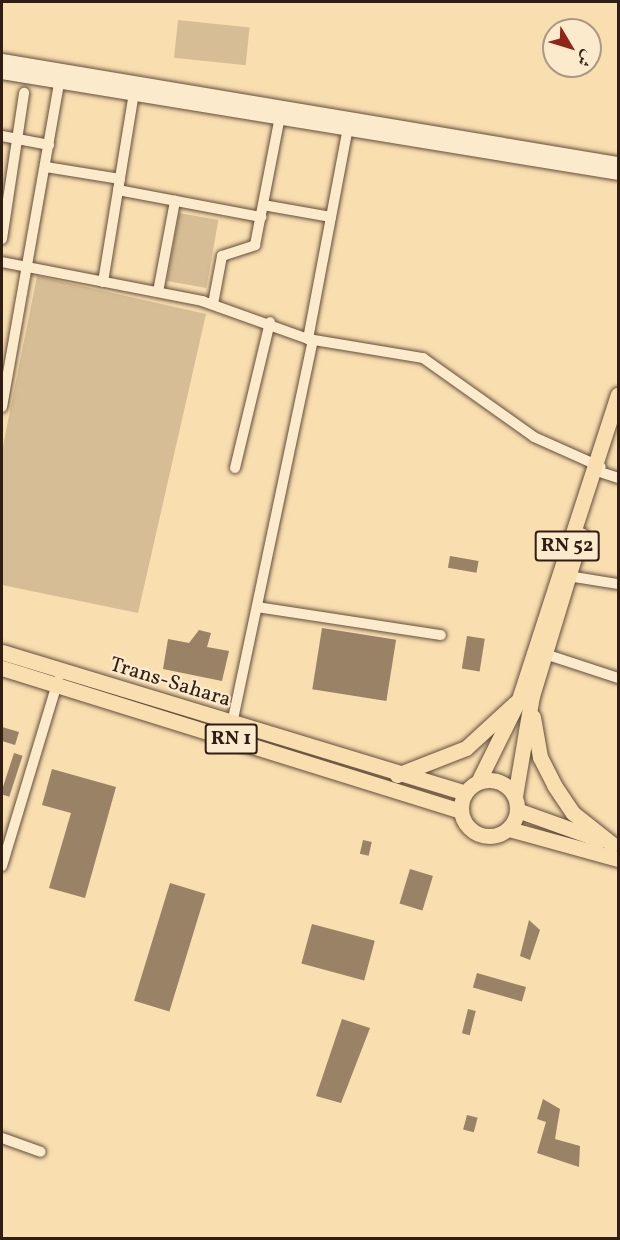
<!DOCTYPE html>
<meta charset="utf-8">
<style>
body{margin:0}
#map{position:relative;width:620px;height:1240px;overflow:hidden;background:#f9deb0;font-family:Vollkorn,Amiri,serif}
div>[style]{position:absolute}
.green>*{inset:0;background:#d7bd95;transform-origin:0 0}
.building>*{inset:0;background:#998265;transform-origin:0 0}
.roads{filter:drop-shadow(0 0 2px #624e3b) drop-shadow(0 0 2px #624e3b)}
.minor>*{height:10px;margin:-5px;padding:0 5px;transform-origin:5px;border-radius:5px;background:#fbeacc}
.secondary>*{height:14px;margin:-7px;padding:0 7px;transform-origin:7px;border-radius:7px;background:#fbeacc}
.primary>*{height:15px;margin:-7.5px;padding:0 7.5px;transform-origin:7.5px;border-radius:7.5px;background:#f9deb0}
.primary>.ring{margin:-7.5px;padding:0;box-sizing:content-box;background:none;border:15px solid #f9deb0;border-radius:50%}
span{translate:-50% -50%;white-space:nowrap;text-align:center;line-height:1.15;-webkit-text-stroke:4.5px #fbeacc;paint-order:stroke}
.shield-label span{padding:2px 4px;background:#fbeacc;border:2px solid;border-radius:4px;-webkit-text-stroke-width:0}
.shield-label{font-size:20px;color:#301e14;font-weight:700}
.street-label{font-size:21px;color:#301e14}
.frame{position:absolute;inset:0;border:3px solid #301e14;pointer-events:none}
.north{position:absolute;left:542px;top:18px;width:60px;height:60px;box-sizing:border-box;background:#fbeacc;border:2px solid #aa9882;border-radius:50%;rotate:128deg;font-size:16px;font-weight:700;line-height:24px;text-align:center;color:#301e14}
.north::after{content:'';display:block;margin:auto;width:21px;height:27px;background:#8f2418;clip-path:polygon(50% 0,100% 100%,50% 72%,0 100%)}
</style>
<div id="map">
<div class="green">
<div style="left:178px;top:20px;width:72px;height:38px;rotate:6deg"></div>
<div style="left:179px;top:213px;width:40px;height:69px;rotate:10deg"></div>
<div style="clip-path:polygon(37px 276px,206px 314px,138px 613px,2px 585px,2px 451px)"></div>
</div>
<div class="building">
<div style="left:450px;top:556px;width:29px;height:12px;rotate:10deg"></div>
<div style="left:322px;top:628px;width:75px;height:62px;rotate:9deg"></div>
<div style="clip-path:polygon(199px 630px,211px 633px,207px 647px,229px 651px,222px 681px,163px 669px,168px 639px,189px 643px)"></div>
<div style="left:467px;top:636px;width:18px;height:33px;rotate:9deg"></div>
<div style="clip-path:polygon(2px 727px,19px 732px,15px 745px,2px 741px)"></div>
<div style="left:14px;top:753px;width:9px;height:43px;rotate:18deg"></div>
<div style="clip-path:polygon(52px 769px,116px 787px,85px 898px,49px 888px,71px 813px,42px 805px)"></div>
<div style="left:363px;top:840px;width:9px;height:14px;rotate:13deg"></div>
<div style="left:410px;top:869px;width:24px;height:36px;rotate:17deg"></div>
<div style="left:170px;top:883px;width:37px;height:123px;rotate:17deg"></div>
<div style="clip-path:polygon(529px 920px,540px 930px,530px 960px,520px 956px)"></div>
<div style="left:312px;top:924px;width:65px;height:41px;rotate:15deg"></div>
<div style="left:477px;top:973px;width:51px;height:15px;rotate:16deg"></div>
<div style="left:468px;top:1009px;width:8px;height:25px;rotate:14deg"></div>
<div style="clip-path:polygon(342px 1019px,370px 1028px,341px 1103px,316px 1096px)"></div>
<div style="clip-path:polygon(543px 1099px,560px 1109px,555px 1139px,580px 1146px,579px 1167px,537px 1153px,546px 1122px,537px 1119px)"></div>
<div style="left:467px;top:1115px;width:11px;height:15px;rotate:15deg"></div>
</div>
<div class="roads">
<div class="minor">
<div style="left:2px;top:136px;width:48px;rotate:10.8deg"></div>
<div style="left:46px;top:167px;width:75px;rotate:9.2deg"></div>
<div style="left:118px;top:190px;width:146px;rotate:10.7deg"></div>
<div style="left:263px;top:205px;width:69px;rotate:10deg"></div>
<div style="left:2px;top:239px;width:148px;rotate:-81.4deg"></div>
<div style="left:2px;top:262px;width:204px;rotate:11deg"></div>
<div style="left:202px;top:301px;width:113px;rotate:19.7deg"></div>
<div style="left:308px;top:339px;width:117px;rotate:9.4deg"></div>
<div style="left:423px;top:358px;width:136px;rotate:35.4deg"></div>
<div style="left:534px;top:437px;width:73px;rotate:24.1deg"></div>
<div style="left:103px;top:282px;width:198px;rotate:-80.7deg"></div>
<div style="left:158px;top:292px;width:93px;rotate:-79.4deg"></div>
<div style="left:213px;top:304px;width:49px;rotate:-79.4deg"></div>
<div style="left:222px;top:256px;width:35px;rotate:-18deg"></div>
<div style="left:255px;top:245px;width:136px;rotate:-79deg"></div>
<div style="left:308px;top:339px;width:221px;rotate:-79.3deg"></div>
<div style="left:2px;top:407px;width:335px;rotate:-80deg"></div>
<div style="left:235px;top:468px;width:150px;rotate:-76.5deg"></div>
<div style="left:600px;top:472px;width:19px;rotate:18deg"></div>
<div style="left:568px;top:576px;width:51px;rotate:9.1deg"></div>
<div style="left:257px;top:607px;width:186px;rotate:8.7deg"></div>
<div style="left:545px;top:654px;width:77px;rotate:18.2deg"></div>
<div style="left:232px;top:724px;width:392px;rotate:-78.1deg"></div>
<div style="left:2px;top:866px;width:194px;rotate:-73.2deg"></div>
<div style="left:2px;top:1138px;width:41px;rotate:19.7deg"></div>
</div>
<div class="secondary">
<div style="left:2px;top:61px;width:625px;rotate:9.49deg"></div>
<div style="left:2px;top:72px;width:624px;rotate:9.31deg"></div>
</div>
<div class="primary">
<div style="left:2px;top:652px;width:484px;rotate:16.9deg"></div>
<div style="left:2px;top:668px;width:481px;rotate:17.3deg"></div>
<div style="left:533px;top:717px;width:41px;rotate:80.1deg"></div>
<div style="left:540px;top:757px;width:31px;rotate:63deg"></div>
<div style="left:554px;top:785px;width:34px;rotate:56deg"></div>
<div style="left:573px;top:813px;width:50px;rotate:38.5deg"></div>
<div style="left:397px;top:775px;width:74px;rotate:-21.4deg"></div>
<div style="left:466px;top:748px;width:67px;rotate:-42.6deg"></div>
<div class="ring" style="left:461px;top:780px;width:41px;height:41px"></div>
<div style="left:478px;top:782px;width:93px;rotate:-63.7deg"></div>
<div style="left:519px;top:699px;width:320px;rotate:-72deg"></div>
<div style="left:515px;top:796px;width:101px;rotate:-80.4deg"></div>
<div style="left:532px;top:696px;width:168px;rotate:-73.1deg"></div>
<div style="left:517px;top:810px;width:89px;rotate:19.7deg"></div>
<div style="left:509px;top:829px;width:113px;rotate:15.4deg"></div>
</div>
</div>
<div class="shield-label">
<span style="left:567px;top:546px">RN 52</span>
<span style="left:231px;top:739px">RN 1</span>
</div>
<div class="street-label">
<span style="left:170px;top:683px;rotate:17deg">Trans-Sahara</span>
</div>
<div class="frame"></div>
<div class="north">ش</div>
</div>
